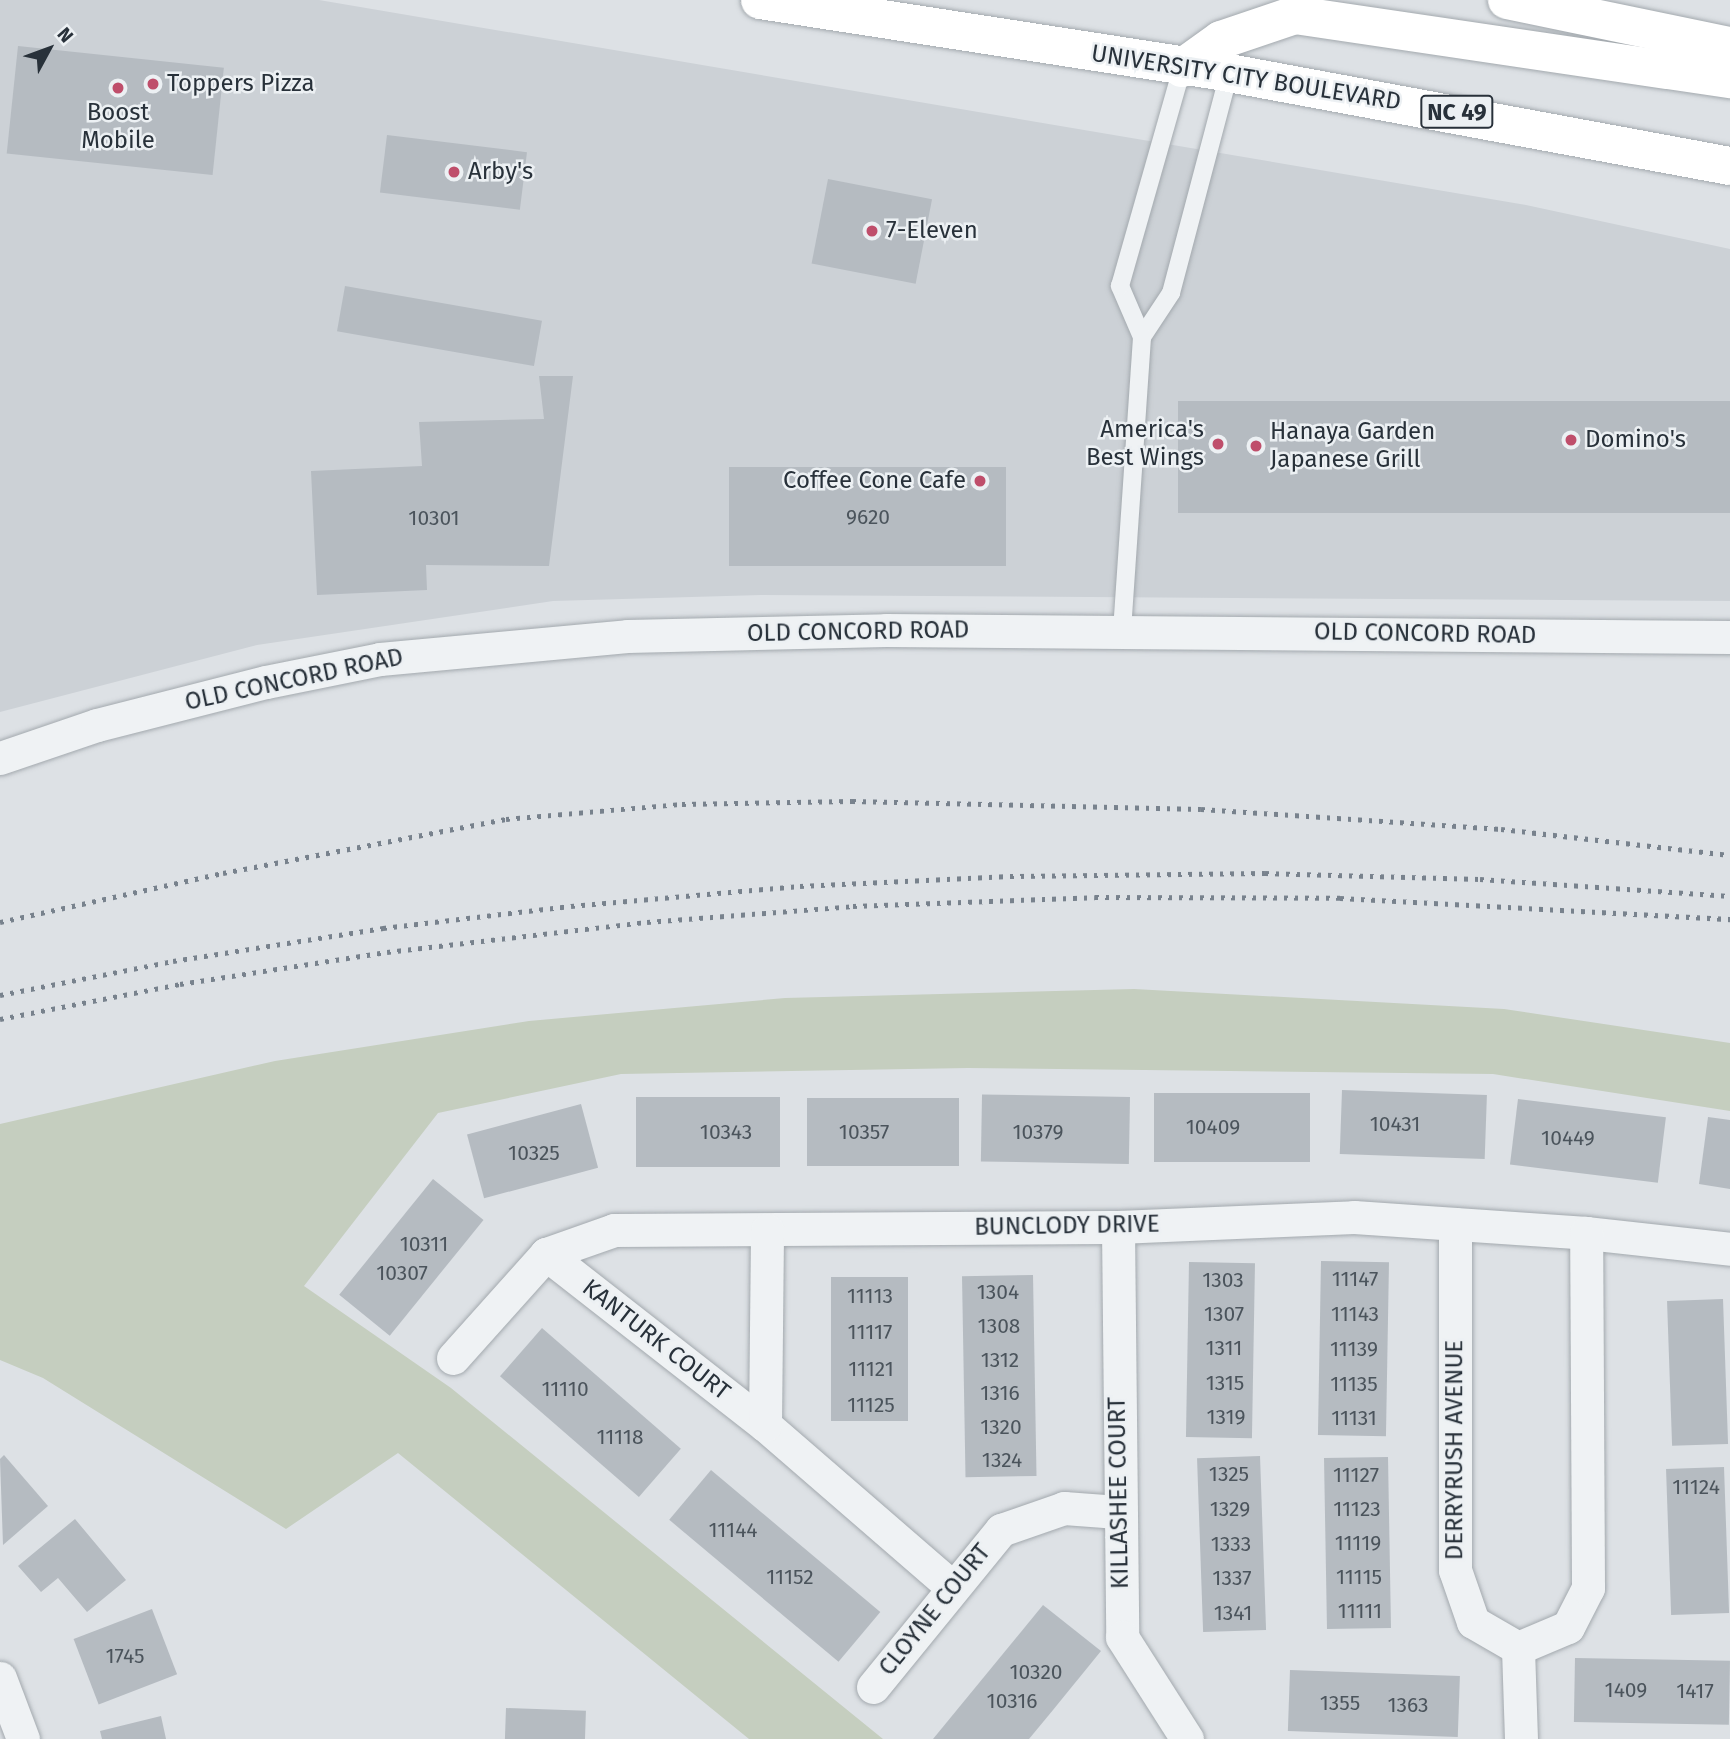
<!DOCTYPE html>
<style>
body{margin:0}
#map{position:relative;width:1730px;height:1739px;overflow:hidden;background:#dde1e5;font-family:"Fira Sans",sans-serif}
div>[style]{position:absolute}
.built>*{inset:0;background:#ccd1d6}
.green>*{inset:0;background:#c5cebf}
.building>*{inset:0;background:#b5bbc1;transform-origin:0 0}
.roads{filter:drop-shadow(0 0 2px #a3a9ae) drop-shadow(0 0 2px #a3a9ae)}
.lane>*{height:18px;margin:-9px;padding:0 9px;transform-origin:9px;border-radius:9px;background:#eff2f4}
.street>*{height:33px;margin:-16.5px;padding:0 16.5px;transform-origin:16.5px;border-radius:16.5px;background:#eff2f4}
.primary>*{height:38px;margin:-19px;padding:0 19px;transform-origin:19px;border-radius:19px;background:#fff}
.rail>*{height:5px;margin-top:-2.5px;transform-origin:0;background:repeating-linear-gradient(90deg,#78828d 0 3.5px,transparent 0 10.5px)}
.dots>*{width:19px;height:19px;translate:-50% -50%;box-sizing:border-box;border:4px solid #ecf0f3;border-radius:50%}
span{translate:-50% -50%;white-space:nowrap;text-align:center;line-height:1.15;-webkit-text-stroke:5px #ecf0f3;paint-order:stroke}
.number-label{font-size:21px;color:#4b545c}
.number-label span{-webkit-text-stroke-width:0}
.shield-label span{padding:2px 5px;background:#ecf0f3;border:2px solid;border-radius:5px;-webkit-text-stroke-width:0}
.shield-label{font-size:23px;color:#28313a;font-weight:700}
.street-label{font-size:24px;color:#28313a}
.poi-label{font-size:24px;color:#28313a}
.left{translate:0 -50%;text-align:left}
.right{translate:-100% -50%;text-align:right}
.north{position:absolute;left:14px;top:14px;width:70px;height:70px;-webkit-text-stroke:5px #ecf0f3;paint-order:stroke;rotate:49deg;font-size:19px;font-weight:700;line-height:28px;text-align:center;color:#28313a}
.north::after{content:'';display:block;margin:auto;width:24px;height:32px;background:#28313a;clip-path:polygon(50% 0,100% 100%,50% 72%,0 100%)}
</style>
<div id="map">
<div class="built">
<div style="clip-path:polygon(0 0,319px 0,1526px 205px,1730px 249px,1730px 601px,761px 595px,553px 601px,257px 645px,0 712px)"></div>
</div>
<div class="green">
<div style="clip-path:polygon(1134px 989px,1504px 1009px,1730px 1043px,1730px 1111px,1493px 1074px,968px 1068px,621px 1074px,438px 1113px,304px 1286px,451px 1388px,883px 1739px,749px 1739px,398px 1453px,286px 1529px,43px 1378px,0 1360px,0 1124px,275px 1061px,529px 1021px,785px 998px)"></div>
</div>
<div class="building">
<div style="left:18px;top:46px;width:207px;height:108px;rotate:6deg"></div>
<div style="left:387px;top:135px;width:141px;height:58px;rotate:7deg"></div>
<div style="left:828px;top:179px;width:106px;height:86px;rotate:11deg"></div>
<div style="left:345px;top:286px;width:200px;height:46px;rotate:10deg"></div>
<div style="clip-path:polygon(539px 376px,573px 376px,549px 566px,426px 565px,427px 590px,317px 595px,311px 471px,422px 466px,419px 422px,544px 419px)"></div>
<div style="left:1178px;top:401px;width:552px;height:112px"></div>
<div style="left:729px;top:467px;width:277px;height:99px"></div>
<div style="left:1342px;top:1090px;width:145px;height:64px;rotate:2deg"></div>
<div style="left:1154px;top:1093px;width:156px;height:69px"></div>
<div style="left:636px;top:1097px;width:144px;height:70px"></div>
<div style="left:1130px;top:1097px;width:67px;height:148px;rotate:91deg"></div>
<div style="left:807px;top:1098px;width:152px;height:68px"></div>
<div style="left:1518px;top:1099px;width:149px;height:66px;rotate:7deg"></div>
<div style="left:581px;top:1104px;width:66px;height:118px;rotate:75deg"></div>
<div style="clip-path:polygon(1708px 1117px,1730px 1120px,1730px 1189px,1699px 1184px)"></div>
<div style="left:433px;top:1179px;width:65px;height:149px;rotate:39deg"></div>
<div style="left:1321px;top:1261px;width:68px;height:174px;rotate:1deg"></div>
<div style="left:1189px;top:1262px;width:66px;height:175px;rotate:1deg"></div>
<div style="left:1033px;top:1275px;width:201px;height:71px;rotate:89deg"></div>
<div style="left:908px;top:1277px;width:144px;height:77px;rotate:90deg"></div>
<div style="left:1723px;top:1299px;width:145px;height:56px;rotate:88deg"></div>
<div style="left:542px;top:1328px;width:184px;height:64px;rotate:41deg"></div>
<div style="clip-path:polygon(4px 1455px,48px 1506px,3px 1545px,0 1459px)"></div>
<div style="left:1260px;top:1456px;width:174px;height:63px;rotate:88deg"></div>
<div style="left:1388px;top:1457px;width:171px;height:64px;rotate:89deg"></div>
<div style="left:1724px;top:1467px;width:146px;height:58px;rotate:88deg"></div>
<div style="left:711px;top:1470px;width:221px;height:65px;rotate:40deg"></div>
<div style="clip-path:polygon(75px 1519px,126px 1580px,87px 1612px,58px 1578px,41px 1592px,18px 1566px)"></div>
<div style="clip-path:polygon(1043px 1605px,1101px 1651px,1053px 1710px,1029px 1739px,933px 1739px)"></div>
<div style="left:152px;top:1609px;width:70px;height:84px;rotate:69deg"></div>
<div style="left:1575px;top:1658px;width:155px;height:64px;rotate:1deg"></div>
<div style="left:1290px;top:1670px;width:170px;height:61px;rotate:2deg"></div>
<div style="left:506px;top:1708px;width:80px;height:31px;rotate:2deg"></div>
<div style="clip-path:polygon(161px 1716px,166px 1739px,102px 1739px,100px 1731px)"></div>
</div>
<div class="roads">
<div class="lane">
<div style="left:1142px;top:337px;width:53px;rotate:-56.6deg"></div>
<div style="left:1171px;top:293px;width:228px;rotate:-75.2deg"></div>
<div style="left:1122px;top:631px;width:295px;rotate:-86.1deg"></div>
<div style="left:1142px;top:337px;width:56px;rotate:-113.3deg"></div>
<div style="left:1120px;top:286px;width:227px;rotate:-74.1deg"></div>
</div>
<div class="street">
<div style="left:0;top:758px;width:102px;rotate:-18.8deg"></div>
<div style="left:97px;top:725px;width:174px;rotate:-14.3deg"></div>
<div style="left:266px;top:682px;width:116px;rotate:-11.4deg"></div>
<div style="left:380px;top:659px;width:248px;rotate:-5.3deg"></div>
<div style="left:627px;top:636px;width:259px;rotate:-1.3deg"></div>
<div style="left:886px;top:630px;width:844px;rotate:0.48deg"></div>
<div style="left:1455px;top:1224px;width:346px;rotate:90deg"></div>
<div style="left:1455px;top:1570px;width:55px;rotate:70.9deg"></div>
<div style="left:1473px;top:1622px;width:52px;rotate:30deg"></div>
<div style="left:1118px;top:1227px;width:410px;rotate:89.4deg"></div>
<div style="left:1122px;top:1637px;width:121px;rotate:57.5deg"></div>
<div style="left:546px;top:1254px;width:278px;rotate:38deg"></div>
<div style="left:765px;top:1425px;width:246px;rotate:40.9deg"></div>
<div style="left:453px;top:1358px;width:140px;rotate:-48.2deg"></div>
<div style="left:546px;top:1254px;width:72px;rotate:-19.4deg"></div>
<div style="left:614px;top:1230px;width:504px;rotate:-0.34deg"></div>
<div style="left:1118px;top:1227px;width:236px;rotate:-2.4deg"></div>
<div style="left:1354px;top:1217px;width:233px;rotate:3.9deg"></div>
<div style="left:1586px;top:1233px;width:145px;rotate:6.3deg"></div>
<div style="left:765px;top:1425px;width:195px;rotate:-89.4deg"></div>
<div style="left:0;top:1678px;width:65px;rotate:69.3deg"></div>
<div style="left:873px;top:1687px;width:203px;rotate:-50.8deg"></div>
<div style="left:1001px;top:1530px;width:67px;rotate:-19.2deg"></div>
<div style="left:1064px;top:1508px;width:54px;rotate:4.2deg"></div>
<div style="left:1521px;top:1739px;width:91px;rotate:-91.9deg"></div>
<div style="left:1518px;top:1648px;width:54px;rotate:-22.8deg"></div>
<div style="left:1568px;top:1627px;width:44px;rotate:-62.9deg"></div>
<div style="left:1588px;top:1588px;width:355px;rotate:-90.3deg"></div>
</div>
<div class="primary">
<div style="left:760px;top:0;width:475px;rotate:8.8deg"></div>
<div style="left:1229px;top:73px;width:510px;rotate:10.52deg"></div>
<div style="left:1507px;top:0;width:228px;rotate:11.7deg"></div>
<div style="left:1182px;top:68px;width:48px;rotate:-35.7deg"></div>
<div style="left:1221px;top:40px;width:78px;rotate:-18.7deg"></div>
<div style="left:1295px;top:15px;width:440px;rotate:8.4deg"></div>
</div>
</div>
<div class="rail">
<div style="left:0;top:922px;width:228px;rotate:-12.4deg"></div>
<div style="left:223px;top:873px;width:288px;rotate:-10.8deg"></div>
<div style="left:506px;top:819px;width:177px;rotate:-4.9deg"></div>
<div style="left:682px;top:804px;width:170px;rotate:-1deg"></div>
<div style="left:852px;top:801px;width:349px;rotate:1.3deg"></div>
<div style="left:1201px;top:809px;width:301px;rotate:3.8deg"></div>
<div style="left:1501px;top:829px;width:230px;rotate:6.5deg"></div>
<div style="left:0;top:995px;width:176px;rotate:-11.1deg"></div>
<div style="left:173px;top:961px;width:213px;rotate:-8.9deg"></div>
<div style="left:383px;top:928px;width:189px;rotate:-6.7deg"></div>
<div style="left:571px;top:906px;width:230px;rotate:-5deg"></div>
<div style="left:800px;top:886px;width:210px;rotate:-2.7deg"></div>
<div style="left:1010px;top:876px;width:255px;rotate:-0.7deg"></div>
<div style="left:1265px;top:873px;width:215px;rotate:1.6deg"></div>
<div style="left:1480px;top:879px;width:251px;rotate:3.9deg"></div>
<div style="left:0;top:1019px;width:183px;rotate:-11deg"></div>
<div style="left:180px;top:984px;width:209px;rotate:-8.8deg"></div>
<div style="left:387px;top:952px;width:262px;rotate:-6.6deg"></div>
<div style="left:647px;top:922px;width:207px;rotate:-4.4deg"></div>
<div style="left:853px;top:906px;width:242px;rotate:-2.1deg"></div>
<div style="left:1095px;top:897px;width:245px;rotate:0.2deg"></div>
<div style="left:1340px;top:898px;width:391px;rotate:3.1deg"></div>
</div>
<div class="dots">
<div style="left:153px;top:84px;background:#bf4e6b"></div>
<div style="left:118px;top:88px;background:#bf4e6b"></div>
<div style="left:454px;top:172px;background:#bf4e6b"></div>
<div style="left:872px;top:231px;background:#bf4e6b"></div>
<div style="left:1571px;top:440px;background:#bf4e6b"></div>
<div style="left:1218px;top:444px;background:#bf4e6b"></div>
<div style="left:1256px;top:446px;background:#bf4e6b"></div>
<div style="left:980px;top:481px;background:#bf4e6b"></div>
</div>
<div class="number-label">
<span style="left:868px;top:517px">9620</span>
<span style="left:434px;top:518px">10301</span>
<span style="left:1395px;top:1124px">10431</span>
<span style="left:1213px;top:1127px">10409</span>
<span style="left:726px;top:1132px">10343</span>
<span style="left:864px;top:1132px">10357</span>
<span style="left:1038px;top:1132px">10379</span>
<span style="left:1568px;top:1138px">10449</span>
<span style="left:534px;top:1153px">10325</span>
<span style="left:424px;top:1244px">10311</span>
<span style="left:402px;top:1273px">10307</span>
<span style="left:1355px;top:1279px">11147</span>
<span style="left:1223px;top:1280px">1303</span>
<span style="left:998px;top:1292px">1304</span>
<span style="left:870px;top:1296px">11113</span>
<span style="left:1224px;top:1314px">1307</span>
<span style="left:1355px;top:1314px">11143</span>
<span style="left:999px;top:1326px">1308</span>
<span style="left:870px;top:1332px">11117</span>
<span style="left:1224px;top:1348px">1311</span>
<span style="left:1354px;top:1349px">11139</span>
<span style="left:1000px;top:1360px">1312</span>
<span style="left:871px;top:1369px">11121</span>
<span style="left:1225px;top:1383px">1315</span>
<span style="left:1354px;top:1384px">11135</span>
<span style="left:565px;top:1389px">11110</span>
<span style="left:1000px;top:1393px">1316</span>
<span style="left:871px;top:1405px">11125</span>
<span style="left:1226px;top:1417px">1319</span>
<span style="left:1354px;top:1418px">11131</span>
<span style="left:1001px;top:1427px">1320</span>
<span style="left:620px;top:1437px">11118</span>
<span style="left:1002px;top:1460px">1324</span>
<span style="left:1229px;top:1474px">1325</span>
<span style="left:1356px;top:1475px">11127</span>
<span style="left:1696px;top:1487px">11124</span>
<span style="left:1230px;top:1509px">1329</span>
<span style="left:1357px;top:1509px">11123</span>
<span style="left:733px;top:1530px">11144</span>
<span style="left:1358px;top:1543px">11119</span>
<span style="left:1231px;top:1544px">1333</span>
<span style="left:790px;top:1577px">11152</span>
<span style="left:1359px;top:1577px">11115</span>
<span style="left:1232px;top:1578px">1337</span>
<span style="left:1360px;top:1611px">11111</span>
<span style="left:1233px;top:1613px">1341</span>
<span style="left:125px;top:1656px">1745</span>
<span style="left:1036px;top:1672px">10320</span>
<span style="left:1626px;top:1690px">1409</span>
<span style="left:1695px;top:1691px">1417</span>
<span style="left:1012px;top:1701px">10316</span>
<span style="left:1340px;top:1703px">1355</span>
<span style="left:1408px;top:1705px">1363</span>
</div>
<div class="shield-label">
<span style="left:1457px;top:112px">NC 49</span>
</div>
<div class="street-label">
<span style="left:1246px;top:78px;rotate:9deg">UNIVERSITY CITY BOULEVARD</span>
<span style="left:858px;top:632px;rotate:-1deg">OLD CONCORD ROAD</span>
<span style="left:1425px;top:634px;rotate:1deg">OLD CONCORD ROAD</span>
<span style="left:294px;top:680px;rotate:-12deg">OLD CONCORD ROAD</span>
<span style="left:1067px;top:1226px;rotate:-1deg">BUNCLODY DRIVE</span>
<span style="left:656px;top:1340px;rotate:38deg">KANTURK COURT</span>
<span style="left:1455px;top:1450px;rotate:-90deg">DERRYRUSH AVENUE</span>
<span style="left:1119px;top:1493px;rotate:-91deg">KILLASHEE COURT</span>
<span style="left:935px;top:1610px;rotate:-51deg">CLOYNE COURT</span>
</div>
<div class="poi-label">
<span class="left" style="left:167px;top:84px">Toppers Pizza</span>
<span style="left:118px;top:127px">Boost<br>Mobile</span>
<span class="left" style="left:468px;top:172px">Arby's</span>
<span class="left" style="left:886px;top:231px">7-Eleven</span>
<span class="right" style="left:1204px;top:444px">America's<br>Best Wings</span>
<span class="left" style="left:1270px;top:446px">Hanaya Garden<br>Japanese Grill</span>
<span class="left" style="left:1585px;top:440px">Domino's</span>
<span class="right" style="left:966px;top:481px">Coffee Cone Cafe</span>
</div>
<div class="north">N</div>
</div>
